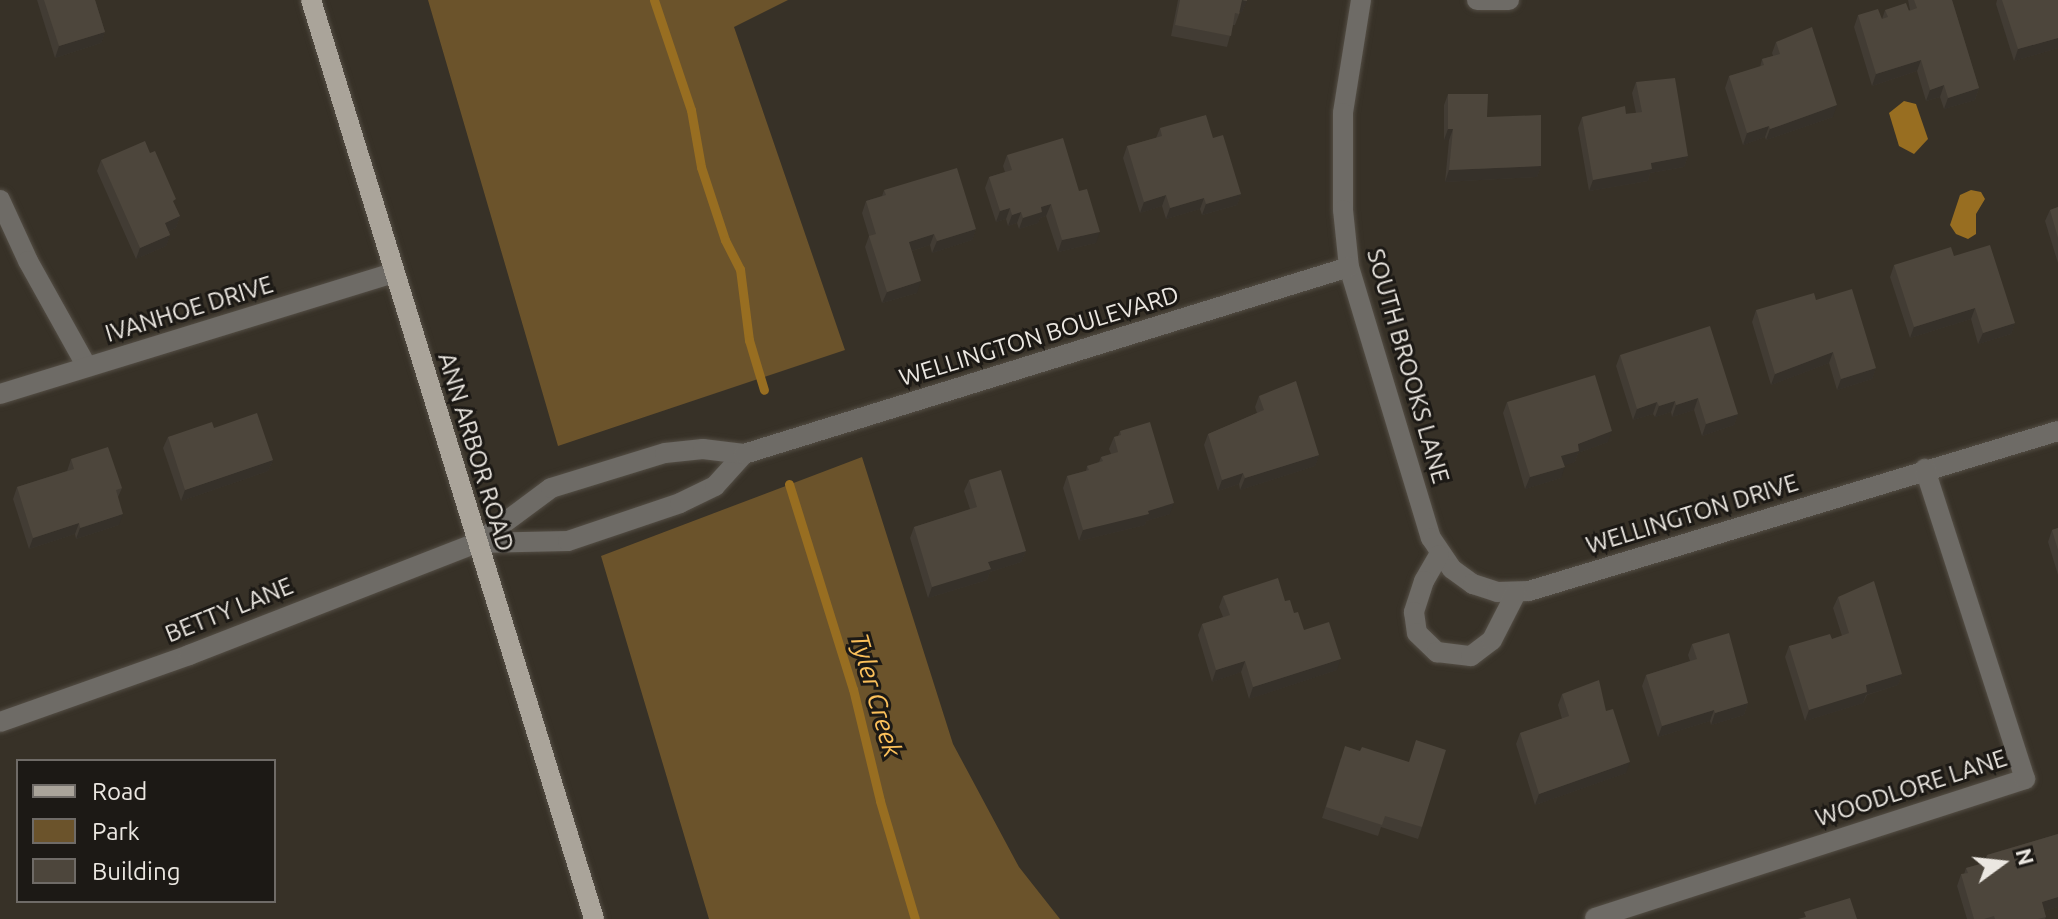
<!DOCTYPE html>
<style>
body{margin:0}
#map{position:relative;width:2058px;height:919px;overflow:hidden;background:#373127;font-family:Ubuntu,sans-serif}
div>[style]{position:absolute}
.green>*{inset:0;background:#6b532b}
.water>*{inset:0;background:#986e21}
.stream>*{height:9px;margin:-4.5px;padding:0 4.5px;transform-origin:4.5px;border-radius:4.5px;background:#986e21}
.roads{filter:drop-shadow(0 0 2px #544e45) drop-shadow(0 0 2px #544e45)}
.minor>*{height:20px;margin:-10px;padding:0 10px;transform-origin:10px;border-radius:10px;background:#6e6b66}
.major>*{height:20px;margin:-10px;padding:0 10px;transform-origin:10px;border-radius:10px;background:#aaa49a}
.wall>*{inset:0;background:#423c34}
.shaded-wall>*{inset:0;background:#36312a}
.building>*{inset:0;background:#4d463c}
span{translate:-50% -50%;white-space:nowrap;text-align:center;line-height:1.15;-webkit-text-stroke:6px #1c1915;paint-order:stroke}
.street-label{font-size:24px;color:#ebe7e1}
.water-label{font-size:26px;color:#fbc05b;font-style:italic}
.legend{position:absolute;left:16px;top:759px;width:260px;height:144px;box-sizing:border-box;background:#1c1915;border:2px solid #6f6b67;margin:0;padding:10px 14px;list-style:none;font-size:24px;color:#ebe7e1}
.legend li{display:flex;align-items:center;gap:16px;height:40px}
.legend b{width:40px;border:2px solid #6f6b67}
.north{position:absolute;left:1962px;top:823px;width:80px;height:80px;-webkit-text-stroke:6px #1c1915;paint-order:stroke;rotate:75deg;font-size:22px;font-weight:700;line-height:32px;text-align:center;color:#ebe7e1}
.north::after{content:'';display:block;margin:auto;width:28px;height:36px;background:#ebe7e1;clip-path:polygon(50% 0,100% 100%,50% 72%,0 100%)}
</style>
<div id="map">
<div class="green">
<div style="clip-path:polygon(428px 0,788px 0,734px 27px,845px 350px,558px 446px)"></div>
<div style="clip-path:polygon(862px 457px,953px 744px,1019px 867px,1060px 919px,709px 919px,601px 556px)"></div>
</div>
<div class="water">
<div style="clip-path:polygon(1904px 101px,1916px 104px,1928px 139px,1914px 154px,1899px 146px,1889px 113px)"></div>
<div style="clip-path:polygon(1971px 190px,1981px 192px,1985px 199px,1976px 214px,1976px 234px,1968px 239px,1956px 234px,1950px 225px,1960px 195px)"></div>
</div>
<div class="stream">
<div style="left:654px;top:0;width:116px;rotate:71.4deg"></div>
<div style="left:691px;top:110px;width:58px;rotate:80deg"></div>
<div style="left:701px;top:167px;width:77px;rotate:71.8deg"></div>
<div style="left:725px;top:240px;width:33px;rotate:63deg"></div>
<div style="left:740px;top:269px;width:72px;rotate:82.8deg"></div>
<div style="left:749px;top:340px;width:52px;rotate:73.3deg"></div>
<div style="left:789px;top:484px;width:215px;rotate:72.7deg"></div>
<div style="left:853px;top:689px;width:115px;rotate:76.4deg"></div>
<div style="left:880px;top:801px;width:123px;rotate:73.5deg"></div>
</div>
<div class="roads">
<div class="minor">
<div style="left:1361px;top:0;width:114px;rotate:99.1deg"></div>
<div style="left:1343px;top:113px;width:97px;rotate:90deg"></div>
<div style="left:1343px;top:210px;width:57px;rotate:84deg"></div>
<div style="left:1349px;top:267px;width:283px;rotate:73.2deg"></div>
<div style="left:1431px;top:538px;width:37px;rotate:56deg"></div>
<div style="left:1452px;top:569px;width:26px;rotate:36deg"></div>
<div style="left:1473px;top:584px;width:25px;rotate:18deg"></div>
<div style="left:1497px;top:592px;width:32px;rotate:-2deg"></div>
<div style="left:1529px;top:591px;width:553px;rotate:-16.83deg"></div>
<div style="left:1477px;top:0;width:32px"></div>
<div style="left:0;top:200px;width:67px;rotate:65.3deg"></div>
<div style="left:28px;top:261px;width:121px;rotate:60.9deg"></div>
<div style="left:0;top:394px;width:411px;rotate:-17.1deg"></div>
<div style="left:477px;top:543px;width:91px;rotate:-1.3deg"></div>
<div style="left:568px;top:541px;width:118px;rotate:-18.7deg"></div>
<div style="left:680px;top:503px;width:39px;rotate:-26deg"></div>
<div style="left:715px;top:486px;width:43px;rotate:-47.8deg"></div>
<div style="left:1439px;top:555px;width:30px;rotate:120deg"></div>
<div style="left:1424px;top:581px;width:33px;rotate:108deg"></div>
<div style="left:1414px;top:612px;width:21px;rotate:82deg"></div>
<div style="left:1417px;top:633px;width:28px;rotate:44deg"></div>
<div style="left:1437px;top:652px;width:34px;rotate:7deg"></div>
<div style="left:1471px;top:656px;width:26px;rotate:-37deg"></div>
<div style="left:1492px;top:640px;width:53px;rotate:-62.9deg"></div>
<div style="left:0;top:722px;width:201px;rotate:-19.5deg"></div>
<div style="left:189px;top:655px;width:309px;rotate:-21.3deg"></div>
<div style="left:477px;top:543px;width:92px;rotate:-36.6deg"></div>
<div style="left:551px;top:488px;width:119px;rotate:-17.1deg"></div>
<div style="left:665px;top:453px;width:38px;rotate:-6deg"></div>
<div style="left:703px;top:449px;width:41px;rotate:7deg"></div>
<div style="left:744px;top:454px;width:633px;rotate:-17.18deg"></div>
<div style="left:1595px;top:918px;width:452px;rotate:-17.9deg"></div>
<div style="left:2025px;top:779px;width:326px;rotate:-107.9deg"></div>
</div>
<div class="major">
<div style="left:311px;top:0;width:962px;rotate:72.88deg"></div>
</div>
</div>
<div class="wall">
<div style="clip-path:polygon(37px 0,95px 0,105px 32px,101px 43px,55px 58px)"></div>
<div style="clip-path:polygon(1178px 0,1247px 0,1242px 12px,1240px 12px,1235px 25px,1233px 25px,1227px 47px,1171px 36px)"></div>
<div style="clip-path:polygon(1908px 0,1952px 0,1979px 88px,1975px 100px,1944px 109px,1940px 97px,1926px 101px,1917px 71px,1872px 86px,1854px 27px,1858px 15px,1882px 19px,1885px 10px,1910px 10px)"></div>
<div style="clip-path:polygon(1997px 0,2058px 0,2058px 48px,2014px 61px,1996px 4px)"></div>
<div style="clip-path:polygon(1776px 42px,1833px 117px,1766px 140px,1765px 137px,1743px 145px,1725px 88px,1729px 76px,1760px 67px,1762px 59px,1773px 56px,1772px 53px)"></div>
<div style="clip-path:polygon(1636px 82px,1688px 156px,1684px 167px,1650px 173px,1648px 181px,1589px 191px,1578px 128px,1582px 117px,1636px 113px,1632px 93px)"></div>
<div style="clip-path:polygon(1448px 94px,1487px 117px,1541px 166px,1537px 177px,1445px 182px,1449px 140px,1444px 140px,1444px 105px)"></div>
<div style="clip-path:polygon(1160px 128px,1213px 138px,1241px 194px,1237px 205px,1202px 215px,1200px 209px,1166px 219px,1162px 206px,1140px 213px,1123px 158px,1127px 146px,1156px 138px)"></div>
<div style="clip-path:polygon(1007px 155px,1096px 243px,1058px 252px,1046px 216px,1040px 218px,1038px 223px,1019px 229px,1017px 223px,1008px 226px,1006px 219px,996px 222px,985px 188px,989px 177px,1005px 172px,1003px 166px)"></div>
<div style="clip-path:polygon(101px 160px,174px 204px,180px 216px,176px 228px,169px 231px,170px 235px,166px 246px,136px 259px,97px 171px)"></div>
<div style="clip-path:polygon(884px 190px,976px 229px,972px 240px,932px 253px,930px 245px,912px 251px,917px 293px,882px 303px,865px 247px,869px 236px,862px 213px,866px 201px,882px 196px)"></div>
<div style="clip-path:polygon(2058px 207px,2058px 263px,2045px 221px,2050px 210px)"></div>
<div style="clip-path:polygon(1954px 256px,2015px 323px,2011px 334px,1978px 344px,1971px 319px,1910px 338px,1890px 277px,1894px 265px)"></div>
<div style="clip-path:polygon(1756px 310px,1876px 368px,1872px 379px,1837px 390px,1829px 363px,1771px 385px,1752px 322px)"></div>
<div style="clip-path:polygon(1620px 355px,1738px 414px,1734px 425px,1702px 436px,1694px 410px,1672px 417px,1671px 412px,1655px 417px,1653px 414px,1633px 420px,1616px 366px)"></div>
<div style="clip-path:polygon(1259px 396px,1319px 455px,1315px 466px,1240px 490px,1239px 484px,1218px 491px,1204px 445px,1208px 434px,1257px 413px,1255px 407px)"></div>
<div style="clip-path:polygon(1507px 402px,1608px 442px,1578px 453px,1575px 462px,1564px 465px,1561px 478px,1525px 489px,1503px 413px)"></div>
<div style="clip-path:polygon(214px 428px,273px 460px,268px 471px,181px 501px,163px 448px,168px 437px)"></div>
<div style="clip-path:polygon(1120px 431px,1170px 514px,1146px 521px,1145px 525px,1079px 541px,1063px 488px,1067px 476px,1086px 471px,1087px 466px,1099px 462px,1101px 457px,1111px 454px,1109px 449px,1114px 437px,1118px 436px)"></div>
<div style="clip-path:polygon(71px 459px,122px 488px,118px 497px,119px 525px,76px 539px,75px 534px,29px 549px,13px 499px,17px 487px,67px 471px)"></div>
<div style="clip-path:polygon(969px 480px,1026px 551px,1021px 562px,990px 572px,987px 580px,928px 598px,910px 538px,914px 527px,970px 509px,964px 491px)"></div>
<div style="clip-path:polygon(2058px 528px,2058px 575px,2048px 542px,2052px 530px)"></div>
<div style="clip-path:polygon(1223px 596px,1285px 601px,1304px 630px,1337px 670px,1249px 699px,1241px 672px,1212px 682px,1198px 635px,1202px 624px,1223px 617px,1219px 607px)"></div>
<div style="clip-path:polygon(1838px 597px,1902px 674px,1898px 685px,1867px 695px,1863px 703px,1805px 721px,1785px 657px,1789px 646px,1832px 639px,1842px 636px,1833px 608px)"></div>
<div style="clip-path:polygon(1692px 644px,1748px 703px,1744px 715px,1711px 725px,1710px 721px,1658px 737px,1642px 686px,1646px 675px,1690px 661px,1688px 655px)"></div>
<div style="clip-path:polygon(1562px 694px,1606px 711px,1626px 773px,1535px 805px,1516px 744px,1520px 733px,1562px 719px,1558px 705px)"></div>
<div style="clip-path:polygon(1341px 758px,1422px 827px,1418px 839px,1381px 827px,1378px 836px,1322px 818px)"></div>
<div style="clip-path:polygon(2058px 834px,2058px 907px,2044px 911px,2046px 917px,2045px 919px,1967px 919px,1957px 886px,1961px 874px,1964px 874px,1966px 868px,1983px 863px,1987px 855px)"></div>
</div>
<div class="shaded-wall">
<div style="clip-path:polygon(1242px 0,1247px 1px,1242px 12px,1237px 12px)"></div>
<div style="clip-path:polygon(105px 32px,101px 43px,55px 58px,59px 46px)"></div>
<div style="clip-path:polygon(2058px 38px,2058px 48px,2014px 61px,2018px 49px)"></div>
<div style="clip-path:polygon(1921px 60px,1917px 71px,1872px 86px,1876px 74px)"></div>
<div style="clip-path:polygon(1944px 85px,1940px 97px,1926px 101px,1930px 90px)"></div>
<div style="clip-path:polygon(1979px 88px,1975px 100px,1944px 109px,1948px 98px)"></div>
<div style="clip-path:polygon(1837px 105px,1833px 117px,1766px 140px,1770px 129px)"></div>
<div style="clip-path:polygon(1769px 126px,1765px 137px,1743px 145px,1747px 133px)"></div>
<div style="clip-path:polygon(1448px 129px,1453px 129px,1449px 140px,1444px 140px)"></div>
<div style="clip-path:polygon(1688px 156px,1684px 167px,1650px 173px,1648px 181px,1589px 191px,1593px 180px,1651px 163px)"></div>
<div style="clip-path:polygon(1541px 166px,1537px 177px,1445px 182px,1449px 170px)"></div>
<div style="clip-path:polygon(1241px 194px,1237px 205px,1202px 215px,1206px 204px)"></div>
<div style="clip-path:polygon(1166px 195px,1162px 206px,1140px 213px,1144px 202px)"></div>
<div style="clip-path:polygon(1204px 198px,1200px 209px,1166px 219px,1170px 208px)"></div>
<div style="clip-path:polygon(1051px 204px,1046px 216px,1040px 218px,1038px 223px,1019px 229px,1023px 218px,1041px 207px)"></div>
<div style="clip-path:polygon(1010px 208px,1006px 219px,996px 222px,1000px 211px)"></div>
<div style="clip-path:polygon(1021px 212px,1017px 223px,1008px 226px,1012px 215px)"></div>
<div style="clip-path:polygon(180px 216px,176px 228px,161px 234px,165px 223px)"></div>
<div style="clip-path:polygon(976px 229px,972px 240px,932px 253px,937px 241px)"></div>
<div style="clip-path:polygon(1100px 232px,1096px 243px,1058px 252px,1062px 240px)"></div>
<div style="clip-path:polygon(934px 234px,930px 245px,905px 253px,909px 242px)"></div>
<div style="clip-path:polygon(170px 235px,166px 246px,136px 259px,140px 248px)"></div>
<div style="clip-path:polygon(921px 281px,917px 293px,882px 303px,887px 292px)"></div>
<div style="clip-path:polygon(1975px 308px,1971px 319px,1910px 338px,1914px 327px)"></div>
<div style="clip-path:polygon(2015px 323px,2011px 334px,1978px 344px,1983px 333px)"></div>
<div style="clip-path:polygon(1833px 352px,1829px 363px,1771px 385px,1775px 374px)"></div>
<div style="clip-path:polygon(1876px 368px,1872px 379px,1837px 390px,1841px 379px)"></div>
<div style="clip-path:polygon(1698px 398px,1694px 410px,1672px 417px,1676px 405px)"></div>
<div style="clip-path:polygon(1675px 401px,1671px 412px,1655px 417px,1659px 406px)"></div>
<div style="clip-path:polygon(1657px 402px,1653px 414px,1633px 420px,1637px 409px)"></div>
<div style="clip-path:polygon(1738px 414px,1734px 425px,1702px 436px,1706px 424px)"></div>
<div style="clip-path:polygon(1612px 431px,1608px 442px,1578px 453px,1575px 462px,1557px 468px,1561px 456px,1578px 444px)"></div>
<div style="clip-path:polygon(1319px 455px,1315px 466px,1240px 490px,1245px 478px)"></div>
<div style="clip-path:polygon(273px 460px,268px 471px,181px 501px,185px 490px)"></div>
<div style="clip-path:polygon(1565px 467px,1561px 478px,1525px 489px,1530px 477px)"></div>
<div style="clip-path:polygon(1243px 473px,1239px 484px,1218px 491px,1222px 480px)"></div>
<div style="clip-path:polygon(1174px 503px,1170px 514px,1146px 521px,1145px 525px,1079px 541px,1083px 530px)"></div>
<div style="clip-path:polygon(123px 514px,119px 525px,76px 539px,80px 528px)"></div>
<div style="clip-path:polygon(79px 523px,75px 534px,29px 549px,33px 538px)"></div>
<div style="clip-path:polygon(1026px 551px,1021px 562px,990px 572px,987px 580px,928px 598px,932px 587px,988px 562px)"></div>
<div style="clip-path:polygon(1341px 659px,1337px 670px,1249px 699px,1253px 687px)"></div>
<div style="clip-path:polygon(1245px 661px,1241px 672px,1212px 682px,1216px 670px)"></div>
<div style="clip-path:polygon(1902px 674px,1898px 685px,1866px 695px,1863px 703px,1805px 721px,1809px 710px,1866px 685px)"></div>
<div style="clip-path:polygon(1748px 703px,1744px 715px,1711px 725px,1715px 713px)"></div>
<div style="clip-path:polygon(1714px 710px,1710px 721px,1658px 737px,1662px 726px)"></div>
<div style="clip-path:polygon(1630px 762px,1626px 773px,1535px 805px,1539px 794px)"></div>
<div style="clip-path:polygon(2058px 897px,2058px 907px,2037px 913px,2042px 902px)"></div>
</div>
<div class="building">
<div style="clip-path:polygon(44px 0,95px 0,105px 32px,59px 46px)"></div>
<div style="clip-path:polygon(1180px 0,1247px 0,1247px 1px,1242px 0,1239px 14px,1235px 13px,1231px 36px,1175px 25px)"></div>
<div style="clip-path:polygon(1914px 0,1952px 0,1979px 88px,1948px 98px,1944px 85px,1930px 90px,1921px 60px,1876px 74px,1858px 15px,1878px 9px,1882px 19px,1888px 17px,1885px 10px,1906px 3px,1909px 11px,1917px 8px)"></div>
<div style="clip-path:polygon(2002px 0,2058px 0,2058px 38px,2018px 49px)"></div>
<div style="clip-path:polygon(1812px 27px,1837px 105px,1770px 129px,1769px 126px,1747px 133px,1729px 76px,1764px 65px,1762px 59px,1780px 54px,1776px 42px)"></div>
<div style="clip-path:polygon(1675px 78px,1688px 156px,1651px 163px,1652px 169px,1593px 180px,1582px 117px,1625px 106px,1626px 114px,1642px 112px,1636px 82px)"></div>
<div style="clip-path:polygon(1448px 94px,1488px 94px,1487px 117px,1541px 115px,1541px 166px,1449px 170px,1453px 129px,1448px 129px)"></div>
<div style="clip-path:polygon(1206px 115px,1213px 138px,1223px 135px,1241px 194px,1206px 204px,1204px 198px,1170px 208px,1166px 195px,1144px 202px,1127px 146px,1162px 136px,1160px 128px)"></div>
<div style="clip-path:polygon(1063px 138px,1079px 191px,1087px 189px,1100px 232px,1062px 240px,1051px 204px,1041px 207px,1042px 212px,1023px 218px,1021px 212px,1012px 215px,1010px 208px,1000px 211px,989px 177px,1012px 170px,1007px 155px)"></div>
<div style="clip-path:polygon(145px 141px,150px 153px,155px 151px,176px 199px,173px 201px,180px 216px,165px 223px,170px 235px,140px 248px,101px 160px)"></div>
<div style="clip-path:polygon(957px 168px,976px 229px,937px 241px,934px 234px,909px 242px,921px 281px,887px 292px,869px 236px,876px 234px,866px 201px,886px 195px,884px 190px)"></div>
<div style="clip-path:polygon(2058px 207px,2058px 238px,2050px 210px)"></div>
<div style="clip-path:polygon(1990px 245px,2015px 323px,1983px 333px,1975px 308px,1914px 327px,1894px 265px,1951px 247px,1954px 256px)"></div>
<div style="clip-path:polygon(1852px 289px,1876px 368px,1841px 379px,1833px 352px,1775px 374px,1756px 310px,1814px 293px,1816px 300px)"></div>
<div style="clip-path:polygon(1710px 326px,1738px 414px,1706px 424px,1698px 398px,1676px 405px,1675px 401px,1659px 406px,1657px 402px,1637px 409px,1620px 355px)"></div>
<div style="clip-path:polygon(1595px 375px,1612px 431px,1578px 444px,1579px 451px,1561px 456px,1565px 467px,1530px 477px,1507px 402px)"></div>
<div style="clip-path:polygon(1296px 381px,1319px 455px,1245px 478px,1243px 473px,1222px 480px,1208px 434px,1264px 410px,1259px 396px)"></div>
<div style="clip-path:polygon(257px 413px,273px 460px,185px 490px,168px 437px,212px 422px,214px 428px)"></div>
<div style="clip-path:polygon(1150px 422px,1174px 503px,1148px 511px,1149px 514px,1083px 530px,1067px 476px,1089px 470px,1087px 466px,1103px 461px,1101px 457px,1118px 452px,1114px 437px,1121px 435px,1120px 431px)"></div>
<div style="clip-path:polygon(108px 447px,122px 488px,116px 490px,123px 514px,80px 528px,79px 523px,33px 538px,17px 487px,74px 469px,71px 459px)"></div>
<div style="clip-path:polygon(1001px 470px,1026px 551px,988px 562px,991px 569px,932px 587px,914px 527px,977px 507px,969px 480px)"></div>
<div style="clip-path:polygon(2058px 528px,2058px 550px,2052px 530px)"></div>
<div style="clip-path:polygon(1278px 578px,1285px 601px,1290px 600px,1294px 613px,1298px 612px,1304px 630px,1329px 622px,1341px 659px,1253px 687px,1245px 661px,1216px 670px,1202px 624px,1230px 615px,1223px 596px)"></div>
<div style="clip-path:polygon(1874px 581px,1902px 674px,1866px 685px,1867px 692px,1809px 710px,1789px 646px,1830px 634px,1832px 639px,1849px 633px,1838px 597px)"></div>
<div style="clip-path:polygon(1729px 633px,1748px 703px,1715px 713px,1714px 710px,1662px 726px,1646px 675px,1697px 659px,1692px 644px)"></div>
<div style="clip-path:polygon(1599px 680px,1606px 711px,1613px 709px,1630px 762px,1539px 794px,1520px 733px,1569px 716px,1562px 694px)"></div>
<div style="clip-path:polygon(1416px 740px,1446px 750px,1422px 827px,1385px 816px,1382px 825px,1326px 807px,1345px 746px,1360px 751px,1362px 747px,1409px 762px)"></div>
<div style="clip-path:polygon(2058px 834px,2058px 897px,2042px 902px,2046px 917px,2038px 919px,1995px 919px,1994px 916px,1984px 919px,1974px 919px,1961px 874px,1968px 873px,1966px 868px,1988px 862px,1987px 855px)"></div>
<div style="clip-path:polygon(1850px 898px,1857px 919px,1798px 919px,1806px 917px,1804px 912px)"></div>
</div>
<div class="street-label">
<span style="left:189px;top:309px;rotate:-17deg">IVANHOE DRIVE</span>
<span style="left:1039px;top:336px;rotate:-17deg">WELLINGTON BOULEVARD</span>
<span style="left:1408px;top:366px;rotate:74deg">SOUTH BROOKS LANE</span>
<span style="left:476px;top:452px;rotate:73deg">ANN ARBOR ROAD</span>
<span style="left:1692px;top:514px;rotate:-17deg">WELLINGTON DRIVE</span>
<span style="left:229px;top:610px;rotate:-22deg">BETTY LANE</span>
<span style="left:1911px;top:788px;rotate:-18deg">WOODLORE LANE</span>
</div>
<div class="water-label">
<span style="left:876px;top:695px;rotate:74deg">Tyler Creek</span>
</div>
<ul class="legend">
<li><b style="height:10px;background:#aaa49a"></b>Road</li>
<li><b style="height:22px;background:#6b532b"></b>Park</li>
<li><b style="height:22px;background:#4d463c"></b>Building</li>
</ul>
<div class="north">N</div>
</div>
